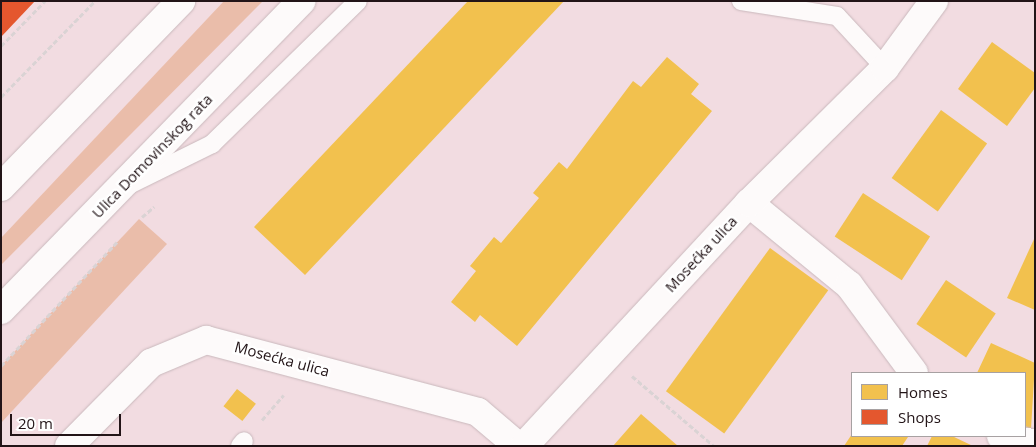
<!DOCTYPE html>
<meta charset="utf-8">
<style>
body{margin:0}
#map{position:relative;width:1036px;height:447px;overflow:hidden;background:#f2dce1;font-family:"Open Sans",sans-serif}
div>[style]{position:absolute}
.green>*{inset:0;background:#eabdaa}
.homes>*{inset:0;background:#f2c14e;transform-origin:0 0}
.shops>*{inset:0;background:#e4572e}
.path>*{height:3px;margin-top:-1.5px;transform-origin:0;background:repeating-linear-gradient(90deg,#dad3d4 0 5px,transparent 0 7.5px)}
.roads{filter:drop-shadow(0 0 1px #c9b8bc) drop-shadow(0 0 1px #c9b8bc)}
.lane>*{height:18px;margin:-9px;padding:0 9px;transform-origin:9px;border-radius:9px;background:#fdfafa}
.street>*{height:28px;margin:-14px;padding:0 14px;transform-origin:14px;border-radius:14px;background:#fdfafa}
.secondary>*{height:28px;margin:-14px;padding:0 14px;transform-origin:14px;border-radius:14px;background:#fdfafa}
span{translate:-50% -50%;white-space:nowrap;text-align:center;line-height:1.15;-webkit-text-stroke:5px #fff;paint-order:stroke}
.street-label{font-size:15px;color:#221417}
.frame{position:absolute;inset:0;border:2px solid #221417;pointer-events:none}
.legend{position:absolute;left:851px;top:372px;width:175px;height:65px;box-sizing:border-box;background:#fff;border:1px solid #a7a1a2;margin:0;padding:6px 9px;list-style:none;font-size:15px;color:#221417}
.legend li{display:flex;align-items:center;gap:10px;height:25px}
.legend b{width:25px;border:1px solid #a7a1a2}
.scale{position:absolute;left:10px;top:414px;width:111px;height:22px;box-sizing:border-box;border:2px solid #221417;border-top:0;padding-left:6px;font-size:15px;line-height:18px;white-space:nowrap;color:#221417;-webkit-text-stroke:4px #fff;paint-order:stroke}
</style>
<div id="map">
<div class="green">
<div style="clip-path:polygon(224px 1px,263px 1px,1px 265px,1px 238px)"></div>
<div style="clip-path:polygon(139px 219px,167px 244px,1px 423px,1px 366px)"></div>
</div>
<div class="homes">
<div style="clip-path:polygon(468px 1px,564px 1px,305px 275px,254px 227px)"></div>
<div style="clip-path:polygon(992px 42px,1035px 73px,1035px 88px,1007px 126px,958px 89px)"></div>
<div style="clip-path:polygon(667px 57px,699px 84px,691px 94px,712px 111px,517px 346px,480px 315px,475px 322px,451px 302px,476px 271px,470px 266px,494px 237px,501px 243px,539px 198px,533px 193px,559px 162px,567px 169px,633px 81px,641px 87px)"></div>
<div style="left:941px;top:110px;width:57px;height:84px;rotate:36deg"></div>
<div style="left:863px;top:193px;width:80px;height:52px;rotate:33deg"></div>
<div style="clip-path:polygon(1035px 237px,1035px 310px,1007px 298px)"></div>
<div style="left:770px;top:248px;width:72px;height:177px;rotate:36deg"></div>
<div style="left:946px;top:280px;width:60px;height:53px;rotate:34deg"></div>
<div style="clip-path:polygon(991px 343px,1035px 363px,1031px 429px,1025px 426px,1025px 373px,977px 373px)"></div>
<div style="left:237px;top:389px;width:24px;height:22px;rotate:38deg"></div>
<div style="clip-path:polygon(641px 414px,678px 446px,613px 446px)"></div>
<div style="clip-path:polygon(852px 434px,852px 436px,908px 437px,902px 446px,844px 446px)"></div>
<div style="clip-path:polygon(932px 436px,952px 436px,973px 446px,927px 446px)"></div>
</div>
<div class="shops">
<div style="clip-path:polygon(1px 1px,35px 1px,1px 37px)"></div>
</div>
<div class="path">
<div style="left:1px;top:46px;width:63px;rotate:-45.6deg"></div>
<div style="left:1px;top:97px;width:134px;rotate:-45.6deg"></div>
<div style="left:142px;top:217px;width:16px;rotate:-40deg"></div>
<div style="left:1px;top:366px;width:171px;rotate:-46.9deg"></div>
<div style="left:632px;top:376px;width:108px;rotate:40.5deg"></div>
<div style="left:262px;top:420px;width:33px;rotate:-49deg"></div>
</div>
<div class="roads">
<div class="lane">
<div style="left:741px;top:1px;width:97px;rotate:8.9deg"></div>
<div style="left:837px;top:16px;width:71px;rotate:47.3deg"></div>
<div style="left:129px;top:185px;width:93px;rotate:-26.3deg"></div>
<div style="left:212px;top:144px;width:204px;rotate:-44.4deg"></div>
<div style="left:240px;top:446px;width:6px;rotate:-51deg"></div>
</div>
<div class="street">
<div style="left:749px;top:203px;width:129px;rotate:39.4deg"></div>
<div style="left:849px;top:285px;width:109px;rotate:53.5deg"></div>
<div style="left:1001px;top:436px;width:35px;rotate:13deg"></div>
<div style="left:69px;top:446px;width:117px;rotate:-45.3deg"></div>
<div style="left:151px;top:363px;width:60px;rotate:-22.7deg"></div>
<div style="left:206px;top:340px;width:281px;rotate:14.8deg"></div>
<div style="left:478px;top:412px;width:52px;rotate:40.4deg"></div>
<div style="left:524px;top:446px;width:331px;rotate:-47.2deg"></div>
<div style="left:749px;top:203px;width:192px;rotate:-44.8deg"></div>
<div style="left:885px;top:68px;width:83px;rotate:-53.8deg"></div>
</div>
<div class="secondary">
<div style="left:1px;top:187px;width:259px;rotate:-45.9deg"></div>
<div style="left:1px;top:310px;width:431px;rotate:-45.8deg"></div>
</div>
</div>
<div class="street-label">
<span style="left:152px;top:156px;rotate:-46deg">Ulica Domovinskog rata</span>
<span style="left:701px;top:254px;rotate:-47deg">Mosećka ulica</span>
<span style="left:282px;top:359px;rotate:15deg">Mosećka ulica</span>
</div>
<div class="frame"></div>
<ul class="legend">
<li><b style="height:14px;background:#f2c14e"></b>Homes</li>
<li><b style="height:14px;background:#e4572e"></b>Shops</li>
</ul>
<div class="scale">20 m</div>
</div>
